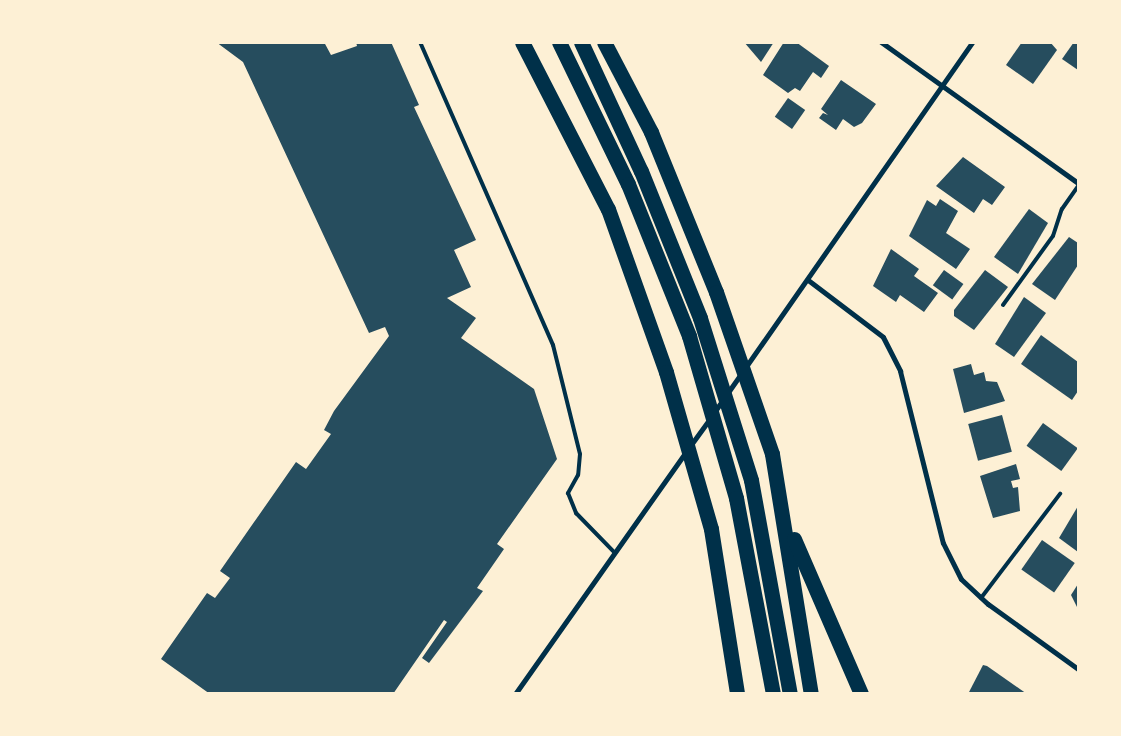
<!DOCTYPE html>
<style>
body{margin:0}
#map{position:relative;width:1121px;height:736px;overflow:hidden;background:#fdf0d5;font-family:"Open Sans",sans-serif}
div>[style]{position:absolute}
.building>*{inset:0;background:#264d5e;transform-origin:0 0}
.service>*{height:4px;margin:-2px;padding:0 2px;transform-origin:2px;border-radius:2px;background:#003049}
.minor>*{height:5px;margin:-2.5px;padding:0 2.5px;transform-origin:2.5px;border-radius:2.5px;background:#003049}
.motorway>*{height:15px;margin:-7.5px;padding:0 7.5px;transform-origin:7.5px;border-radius:7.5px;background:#003049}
span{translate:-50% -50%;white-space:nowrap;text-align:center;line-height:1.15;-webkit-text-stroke:4px #fdf0d5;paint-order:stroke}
.frame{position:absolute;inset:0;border:44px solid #fdf0d5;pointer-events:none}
</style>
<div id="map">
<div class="building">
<div style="clip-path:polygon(216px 42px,324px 42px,331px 55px,357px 46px,356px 42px,391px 42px,419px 105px,414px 107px,476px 240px,454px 250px,471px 287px,447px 298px,476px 318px,461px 338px,534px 389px,557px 459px,497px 544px,504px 549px,477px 588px,483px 591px,429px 663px,422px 658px,447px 622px,444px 620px,393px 694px,210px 694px,161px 659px,207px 593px,215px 598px,230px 578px,220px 571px,296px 462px,306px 469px,331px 434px,324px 430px,334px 411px,389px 336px,385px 327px,369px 333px,243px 62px)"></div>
<div style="clip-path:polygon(744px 42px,774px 42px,761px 62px)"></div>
<div style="clip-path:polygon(784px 42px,796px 42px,829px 66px,821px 78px,813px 72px,800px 91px,795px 88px,788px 93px,763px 75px)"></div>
<div style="clip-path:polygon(1022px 42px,1050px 42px,1057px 50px,1033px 84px,1006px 65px)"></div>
<div style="clip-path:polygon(1074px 42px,1078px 42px,1078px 70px,1062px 59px)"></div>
<div style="clip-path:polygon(841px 80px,876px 104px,862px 123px,854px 127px,843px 119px,836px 130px,819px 118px,823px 113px,828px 115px,821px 109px)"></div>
<div style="left:788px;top:98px;width:21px;height:23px;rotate:35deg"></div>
<div style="clip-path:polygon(963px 157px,1005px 187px,992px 205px,983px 199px,974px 213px,936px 186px)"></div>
<div style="clip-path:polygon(940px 199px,958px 211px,946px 233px,970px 249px,956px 269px,909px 236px,927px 200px,936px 206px)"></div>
<div style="clip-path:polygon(1029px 209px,1048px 223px,1018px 274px,994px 257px)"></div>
<div style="clip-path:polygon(1069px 237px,1078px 243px,1078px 265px,1055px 300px,1032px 284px)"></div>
<div style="clip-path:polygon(891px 249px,919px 269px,914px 276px,938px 293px,924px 312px,900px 295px,896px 302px,873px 286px)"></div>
<div style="left:944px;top:270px;width:24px;height:19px;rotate:36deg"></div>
<div style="clip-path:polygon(985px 270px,1008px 287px,974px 330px,954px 316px,954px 310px)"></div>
<div style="clip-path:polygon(1024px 297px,1046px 313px,1014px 357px,995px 344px)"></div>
<div style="clip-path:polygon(1041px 335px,1078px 362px,1078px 391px,1072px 400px,1021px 364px)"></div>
<div style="clip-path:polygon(971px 364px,974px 375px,984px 372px,986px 381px,997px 382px,1005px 401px,964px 413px,953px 369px)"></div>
<div style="left:1002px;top:415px;width:38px;height:35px;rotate:75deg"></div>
<div style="left:1043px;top:423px;width:43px;height:28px;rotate:36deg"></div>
<div style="clip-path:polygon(1016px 464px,1020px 479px,1011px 481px,1013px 488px,1018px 487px,1020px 511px,993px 518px,980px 476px)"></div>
<div style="clip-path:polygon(1078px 506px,1078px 552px,1059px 538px)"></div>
<div style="left:1042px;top:540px;width:40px;height:36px;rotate:35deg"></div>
<div style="clip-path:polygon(1078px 584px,1078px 609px,1071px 595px)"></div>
<div style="clip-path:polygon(983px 665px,987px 666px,1027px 694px,968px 694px)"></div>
</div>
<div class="service">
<div style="left:420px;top:42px;width:331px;rotate:66.3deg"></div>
<div style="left:553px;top:345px;width:112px;rotate:76.1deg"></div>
<div style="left:580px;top:454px;width:21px;rotate:95deg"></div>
<div style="left:578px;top:475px;width:21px;rotate:119deg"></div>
<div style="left:568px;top:493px;width:22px;rotate:68deg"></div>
<div style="left:576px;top:513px;width:56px;rotate:45.7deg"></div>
<div style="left:1003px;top:305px;width:85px;rotate:-54.1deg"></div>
<div style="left:1053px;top:236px;width:28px;rotate:-72deg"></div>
<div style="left:1062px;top:209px;width:28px;rotate:-55deg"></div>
<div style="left:981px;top:598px;width:131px;rotate:-52.8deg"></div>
</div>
<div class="minor">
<div style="left:881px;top:42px;width:242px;rotate:35.6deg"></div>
<div style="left:808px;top:280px;width:94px;rotate:37.2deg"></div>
<div style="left:883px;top:337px;width:38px;rotate:63deg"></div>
<div style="left:900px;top:371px;width:177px;rotate:76deg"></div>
<div style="left:943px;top:543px;width:40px;rotate:63.4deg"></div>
<div style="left:961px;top:579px;width:37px;rotate:43deg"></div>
<div style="left:988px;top:604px;width:111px;rotate:35.8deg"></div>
<div style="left:715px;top:411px;width:450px;rotate:-55.1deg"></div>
<div style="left:690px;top:446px;width:34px;rotate:-54deg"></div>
<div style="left:515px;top:694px;width:295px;rotate:-54.8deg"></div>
</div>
<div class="motorway">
<div style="left:522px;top:42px;width:188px;rotate:62.8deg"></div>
<div style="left:608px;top:209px;width:173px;rotate:70.4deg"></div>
<div style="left:666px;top:372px;width:163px;rotate:74deg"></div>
<div style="left:711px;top:529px;width:167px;rotate:81deg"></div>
<div style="left:559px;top:42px;width:158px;rotate:64.1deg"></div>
<div style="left:628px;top:184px;width:164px;rotate:68.1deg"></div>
<div style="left:689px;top:336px;width:169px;rotate:73.8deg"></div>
<div style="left:736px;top:498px;width:199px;rotate:79.3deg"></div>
<div style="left:581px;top:42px;width:142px;rotate:65.1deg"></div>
<div style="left:641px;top:171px;width:158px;rotate:68.1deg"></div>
<div style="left:700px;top:318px;width:170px;rotate:72.5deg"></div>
<div style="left:751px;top:480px;width:218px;rotate:79.7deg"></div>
<div style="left:604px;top:42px;width:102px;rotate:62.4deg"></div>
<div style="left:651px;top:132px;width:173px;rotate:67.9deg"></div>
<div style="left:716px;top:292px;width:171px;rotate:70.9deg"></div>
<div style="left:772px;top:454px;width:243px;rotate:80.8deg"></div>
<div style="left:794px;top:539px;width:169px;rotate:66.6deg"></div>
</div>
<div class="frame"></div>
</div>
